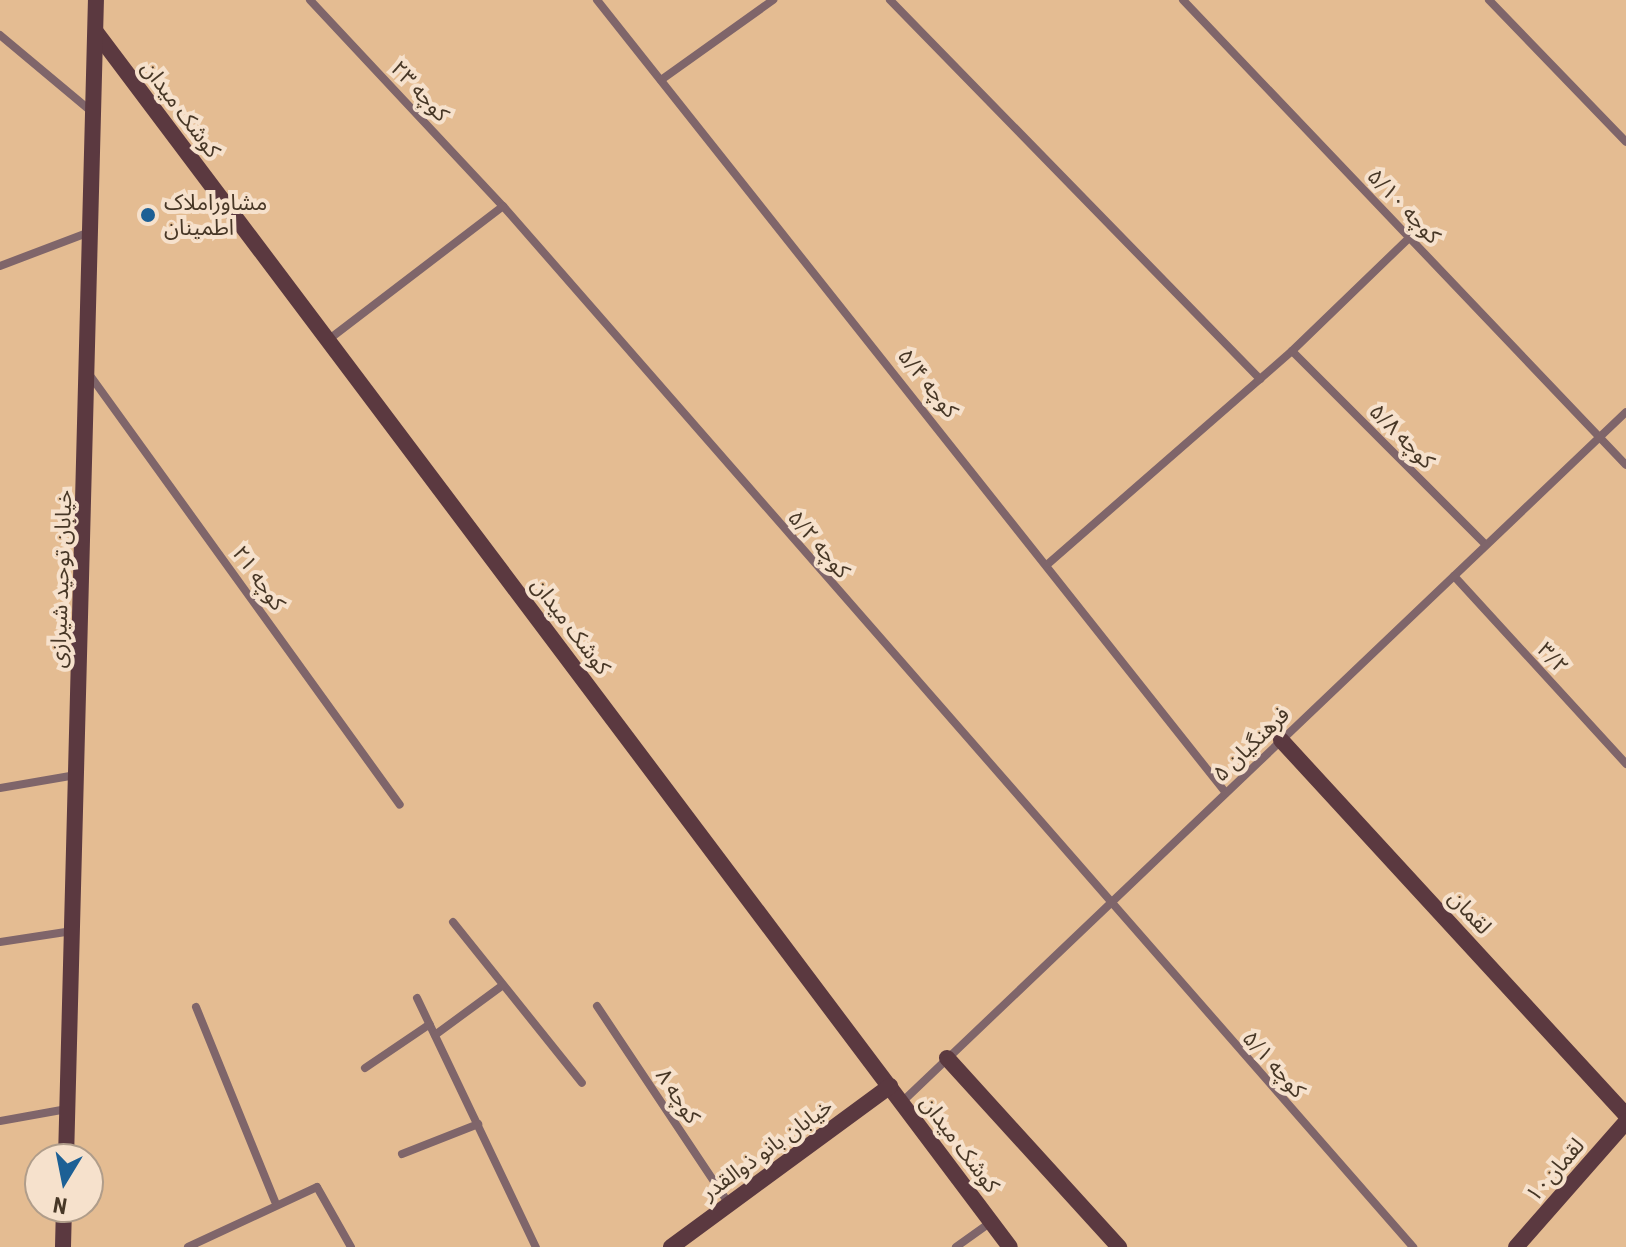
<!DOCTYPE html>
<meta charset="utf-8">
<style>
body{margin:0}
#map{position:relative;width:1626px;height:1247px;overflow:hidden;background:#e4bc92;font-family:"Roboto Condensed","Noto Sans Arabic",sans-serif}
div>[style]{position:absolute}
.street>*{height:8px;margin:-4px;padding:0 4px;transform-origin:4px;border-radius:4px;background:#7f656a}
.secondary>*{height:16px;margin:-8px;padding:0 8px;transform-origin:8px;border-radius:8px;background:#5b3940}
.dots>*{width:22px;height:22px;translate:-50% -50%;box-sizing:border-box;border:4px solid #f6e1cc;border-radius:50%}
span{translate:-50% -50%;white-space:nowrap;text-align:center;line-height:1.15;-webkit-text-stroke:8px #f6e1cc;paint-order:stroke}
.street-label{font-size:22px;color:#473726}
.poi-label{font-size:22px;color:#473726}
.left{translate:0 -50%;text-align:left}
.north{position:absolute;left:24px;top:1143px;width:80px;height:80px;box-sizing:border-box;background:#f6e1cc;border:2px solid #b09d8a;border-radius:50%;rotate:190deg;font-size:22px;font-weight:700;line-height:32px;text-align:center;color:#473726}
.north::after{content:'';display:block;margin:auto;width:28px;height:36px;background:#1d6095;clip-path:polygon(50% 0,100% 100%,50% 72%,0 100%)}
</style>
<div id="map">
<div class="street">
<div style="left:310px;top:0;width:282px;rotate:46.9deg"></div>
<div style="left:503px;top:206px;width:1383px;rotate:48.84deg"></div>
<div style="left:597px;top:0;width:1012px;rotate:51.58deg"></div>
<div style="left:890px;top:0;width:530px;rotate:45.69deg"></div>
<div style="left:1183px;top:0;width:642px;rotate:46.39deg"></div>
<div style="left:1489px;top:0;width:197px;rotate:46deg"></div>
<div style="left:0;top:35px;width:119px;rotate:39.9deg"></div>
<div style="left:661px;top:80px;width:138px;rotate:-35.5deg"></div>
<div style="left:0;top:266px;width:98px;rotate:-20.8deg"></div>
<div style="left:328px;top:340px;width:220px;rotate:-37.4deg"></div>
<div style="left:1292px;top:351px;width:274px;rotate:45deg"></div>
<div style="left:89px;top:374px;width:531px;rotate:54.19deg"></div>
<div style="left:1049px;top:563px;width:322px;rotate:-41.1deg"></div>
<div style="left:1292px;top:351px;width:164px;rotate:-44deg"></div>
<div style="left:1454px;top:576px;width:255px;rotate:47.5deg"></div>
<div style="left:0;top:788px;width:77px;rotate:-9.7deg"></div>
<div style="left:453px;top:922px;width:206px;rotate:51.3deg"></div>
<div style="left:0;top:942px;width:73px;rotate:-8.7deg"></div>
<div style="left:417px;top:998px;width:276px;rotate:64.5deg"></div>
<div style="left:597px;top:1006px;width:238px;rotate:56.3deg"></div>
<div style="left:196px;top:1007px;width:210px;rotate:67.9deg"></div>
<div style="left:435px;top:1035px;width:84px;rotate:-36.3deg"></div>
<div style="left:365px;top:1068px;width:78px;rotate:-34.1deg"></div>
<div style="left:902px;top:1102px;width:1000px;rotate:-43.62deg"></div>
<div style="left:0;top:1121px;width:68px;rotate:-10.2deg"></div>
<div style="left:402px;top:1154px;width:82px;rotate:-21.5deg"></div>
<div style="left:188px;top:1247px;width:142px;rotate:-24.9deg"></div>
<div style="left:317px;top:1187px;width:69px;rotate:60.5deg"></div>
<div style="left:956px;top:1247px;width:43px;rotate:-35.5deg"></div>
</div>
<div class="secondary">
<div style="left:96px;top:32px;width:1520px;rotate:53.05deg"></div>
<div style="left:1281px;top:740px;width:510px;rotate:47.39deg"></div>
<div style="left:947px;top:1058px;width:256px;rotate:47.7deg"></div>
<div style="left:66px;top:1159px;width:1159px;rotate:-88.52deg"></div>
<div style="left:63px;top:1247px;width:40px;rotate:-88.6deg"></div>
<div style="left:671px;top:1247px;width:272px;rotate:-36.3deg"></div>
<div style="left:1516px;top:1247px;width:167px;rotate:-48.7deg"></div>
</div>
<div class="dots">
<div style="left:148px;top:215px;background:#1d6095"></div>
</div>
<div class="street-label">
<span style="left:420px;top:91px;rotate:47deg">کوچه ۲۳</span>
<span style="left:181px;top:109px;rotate:53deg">کوشک میدان</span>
<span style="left:1404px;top:206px;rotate:46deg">کوچه ۵/۱۰</span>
<span style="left:928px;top:383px;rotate:51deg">کوچه ۵/۴</span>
<span style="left:1402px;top:436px;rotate:45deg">کوچه ۵/۸</span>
<span style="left:819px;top:544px;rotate:49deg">کوچه ۵/۲</span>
<span style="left:259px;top:578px;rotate:54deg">کوچه ۲۱</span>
<span style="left:61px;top:579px;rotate:-88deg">خیابان توحید شیرازی</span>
<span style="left:571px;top:626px;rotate:53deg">کوشک میدان</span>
<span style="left:1553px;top:658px;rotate:47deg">۳/۲</span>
<span style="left:1251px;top:744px;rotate:-44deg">فرهنگیان ۵</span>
<span style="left:1470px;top:912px;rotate:47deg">لقمان</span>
<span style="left:1274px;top:1064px;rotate:48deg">کوچه ۵/۱</span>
<span style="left:678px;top:1096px;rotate:56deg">کوچه ۸</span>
<span style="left:960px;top:1144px;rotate:53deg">کوشک میدان</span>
<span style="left:767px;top:1149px;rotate:-36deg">خیابان بانو ذوالقدر</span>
<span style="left:1555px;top:1170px;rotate:-49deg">۱۰لقمان</span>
</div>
<div class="poi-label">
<span class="left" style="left:164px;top:215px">مشاوراملاک<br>اطمینان</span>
</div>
<div class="north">N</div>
</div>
